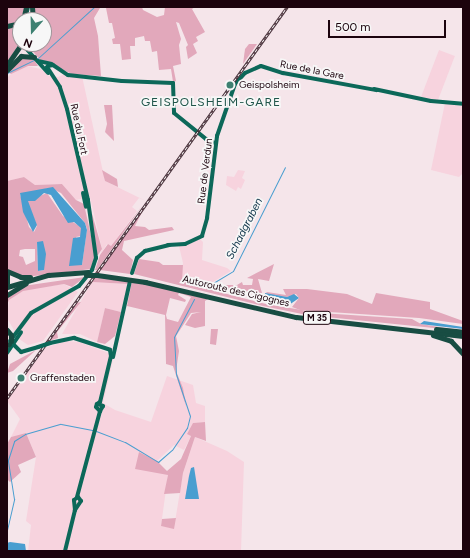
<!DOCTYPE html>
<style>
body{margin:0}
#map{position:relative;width:470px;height:558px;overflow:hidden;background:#f5e5ea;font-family:Figtree,sans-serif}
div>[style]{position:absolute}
.built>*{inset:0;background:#f7d3de;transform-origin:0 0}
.green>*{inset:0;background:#e2a8bb}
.water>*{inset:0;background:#499ed0}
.stream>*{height:1px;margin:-0.5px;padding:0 0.5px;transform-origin:0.5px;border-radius:0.5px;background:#499ed0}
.major>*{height:4px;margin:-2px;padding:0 2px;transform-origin:2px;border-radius:2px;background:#0c6859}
.highway>*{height:5px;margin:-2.5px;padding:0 2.5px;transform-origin:2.5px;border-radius:2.5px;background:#184d43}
.rail>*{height:2.5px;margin-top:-1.25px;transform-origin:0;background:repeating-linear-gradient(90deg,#f7f7f7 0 3px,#462f38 0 6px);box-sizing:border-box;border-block:1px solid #462f38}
.major-bridge>*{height:4px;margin:-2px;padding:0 2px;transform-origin:2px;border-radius:2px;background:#0c6859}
.highway-bridge>*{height:5px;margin:-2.5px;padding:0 2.5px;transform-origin:2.5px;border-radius:2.5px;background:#184d43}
.dots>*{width:11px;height:11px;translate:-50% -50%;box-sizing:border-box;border:2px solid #f7f7f7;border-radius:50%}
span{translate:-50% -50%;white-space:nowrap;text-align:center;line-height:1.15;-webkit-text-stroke:3.5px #f7f7f7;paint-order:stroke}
.shield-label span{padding:1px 3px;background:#f7f7f7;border:1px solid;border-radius:3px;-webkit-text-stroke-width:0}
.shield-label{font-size:9px;color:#1c030d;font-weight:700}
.street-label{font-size:10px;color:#1c030d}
.poi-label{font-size:10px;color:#1c030d}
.left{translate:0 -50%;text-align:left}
.water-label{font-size:11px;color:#0f3449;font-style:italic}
.quarter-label{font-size:12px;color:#20554a;letter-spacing:1px}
.frame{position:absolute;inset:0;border:8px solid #1c030d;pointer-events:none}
.north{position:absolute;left:12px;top:12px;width:40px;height:40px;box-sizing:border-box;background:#f7f7f7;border:1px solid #9f9599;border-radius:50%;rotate:200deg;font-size:11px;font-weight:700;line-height:16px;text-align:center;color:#1c030d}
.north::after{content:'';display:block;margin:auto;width:14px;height:18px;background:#3d8071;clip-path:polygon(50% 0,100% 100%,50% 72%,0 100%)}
.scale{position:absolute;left:328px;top:20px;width:118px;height:18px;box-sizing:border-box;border:2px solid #1c030d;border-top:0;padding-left:5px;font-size:12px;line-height:14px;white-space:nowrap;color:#1c030d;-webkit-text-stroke:3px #f7f7f7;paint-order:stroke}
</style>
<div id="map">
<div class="built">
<div style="left:439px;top:50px;width:17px;height:50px;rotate:21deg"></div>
<div style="clip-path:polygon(27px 66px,41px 69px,49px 76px,58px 77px,64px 74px,82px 76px,105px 181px,146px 201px,139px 198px,132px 207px,137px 211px,111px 246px,107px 244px,100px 255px,102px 249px,90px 197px,76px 200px,62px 184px,35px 185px,24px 177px,7px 181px,7px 78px,13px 72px)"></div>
<div style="clip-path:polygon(445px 103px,463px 106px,463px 173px,459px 177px,431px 170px)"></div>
<div style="clip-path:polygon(238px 170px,245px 171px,242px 178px,245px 180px,241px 189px,238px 187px,236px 191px,226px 185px,227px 176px,234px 177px)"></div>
<div style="clip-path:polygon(200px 239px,203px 242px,202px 260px,227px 268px,231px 271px,208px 285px,181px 281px,183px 263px,179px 246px)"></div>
<div style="clip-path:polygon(92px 282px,128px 284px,121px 312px,105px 308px,97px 342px,80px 334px,62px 334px)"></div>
<div style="clip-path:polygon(64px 284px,78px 292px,43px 341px,28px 345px,19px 339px,7px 318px,9px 300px,23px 290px)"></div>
<div style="clip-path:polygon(66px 341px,79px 342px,114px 355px,103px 403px,115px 410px,151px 422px,167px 376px,193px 385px,196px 403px,205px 406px,205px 422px,193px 423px,191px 436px,184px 450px,174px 445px,157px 461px,139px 452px,168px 475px,161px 526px,174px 528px,183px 473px,195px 437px,227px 451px,244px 462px,241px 551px,28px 551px,31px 525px,26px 521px,36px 457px,26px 433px,11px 437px,20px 419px,7px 401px,45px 348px)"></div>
</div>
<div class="green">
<div style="clip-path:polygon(7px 7px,25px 7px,20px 21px,7px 25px)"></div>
<div style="clip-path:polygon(34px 7px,142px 7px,143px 10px,157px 17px,164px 15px,165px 7px,195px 7px,192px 9px,205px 32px,196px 37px,198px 41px,193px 44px,197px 53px,188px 59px,186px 47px,188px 45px,179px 23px,176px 22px,181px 39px,179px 45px,181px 64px,173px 66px,176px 81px,173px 82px,171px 69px,159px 70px,157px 51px,152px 52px,150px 41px,145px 41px,144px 36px,135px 38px,135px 46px,130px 46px,131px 59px,122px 60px,120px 44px,113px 44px,112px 39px,115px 38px,112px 23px,109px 23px,106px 8px,100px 8px,94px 18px,98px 36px,101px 76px,72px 74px,41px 61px,29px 47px,28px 44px,44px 44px,44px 20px,36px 20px)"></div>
<div style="clip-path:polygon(7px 27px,18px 29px,20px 42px,7px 63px)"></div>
<div style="clip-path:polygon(249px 44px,257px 44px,243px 64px,245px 49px)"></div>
<div style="clip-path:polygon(23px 57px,34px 60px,38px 66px,28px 66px,11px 74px,7px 71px)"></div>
<div style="clip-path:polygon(104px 105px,112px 105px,114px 141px,105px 132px,107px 124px)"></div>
<div style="clip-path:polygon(102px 170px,117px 179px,118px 187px,105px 181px)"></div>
<div style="clip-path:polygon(evenodd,24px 177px,35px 185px,62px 184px,76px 200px,84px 204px,95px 254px,91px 269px,26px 277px,7px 270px,7px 181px,24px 177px,50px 188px,61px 193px,85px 223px,87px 229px,82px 265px,76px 237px,81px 236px,81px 227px,63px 216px,47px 193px,27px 201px,37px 226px,34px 232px,29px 227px,20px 194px,50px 188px,24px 177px,37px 243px,44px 260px,44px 270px,38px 271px,37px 243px,24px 177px,25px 249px,35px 249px,35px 261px,26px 265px,23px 257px,19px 256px,20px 250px,25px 249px)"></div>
<div style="clip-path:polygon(142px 206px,97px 270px,95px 270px,100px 255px,108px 244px,111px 246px)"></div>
<div style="clip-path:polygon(145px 206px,135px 226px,145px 227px,149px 230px,172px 227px,174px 230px,124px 241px,122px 250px,133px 260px,130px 274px,100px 270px)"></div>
<div style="clip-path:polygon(91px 210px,102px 249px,98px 255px,97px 255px)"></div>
<div style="clip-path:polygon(139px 259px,159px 262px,163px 265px,183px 265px,182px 281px,208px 285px,204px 288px,266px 304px,320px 313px,412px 319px,421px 324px,463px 331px,307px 315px,263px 306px,134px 274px)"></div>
<div style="clip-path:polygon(274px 264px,269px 281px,258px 279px,262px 293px,209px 288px,210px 285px,237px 285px,242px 282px,243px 285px,252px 285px,253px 279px,247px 278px)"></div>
<div style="clip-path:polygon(85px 277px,72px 287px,64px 284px,23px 291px,9px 300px,7px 305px,7px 296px,23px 286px)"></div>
<div style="clip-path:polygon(96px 277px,129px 280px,128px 284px,92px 282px)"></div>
<div style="clip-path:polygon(evenodd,132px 281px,208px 299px,205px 301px,205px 326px,195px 328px,185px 325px,192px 314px,201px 312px,191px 313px,176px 336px,179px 351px,176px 371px,183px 388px,186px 406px,173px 366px,166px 364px,165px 315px,127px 306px,132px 281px,179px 293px,191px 297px,178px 322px,167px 319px,166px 315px,170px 298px,185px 302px,186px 300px,178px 295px,179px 293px)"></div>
<div style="clip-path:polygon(283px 289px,307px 289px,347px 294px,372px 304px,376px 293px,430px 302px,430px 309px,463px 321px,463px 324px,419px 318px,300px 310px,292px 307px,299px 298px,296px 294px,287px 297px,264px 295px,267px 292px,286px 295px)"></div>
<div style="clip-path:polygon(81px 302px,57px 332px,58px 338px,49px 341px,76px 303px)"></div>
<div style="clip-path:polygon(105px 308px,121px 312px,115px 336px,105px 344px,97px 342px)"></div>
<div style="clip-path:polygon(211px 329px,218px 329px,216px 345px,210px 344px)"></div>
<div style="clip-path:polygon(36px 350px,13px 371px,7px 373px,10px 364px)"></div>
<div style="clip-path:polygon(205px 422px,206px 441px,195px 437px,183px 473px,180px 493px,164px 494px,168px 475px,135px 469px,139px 452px,157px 461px,167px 471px,181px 459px,191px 436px,187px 434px,193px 423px)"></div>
<div style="clip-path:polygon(26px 433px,36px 457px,18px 465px,21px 472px,10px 482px,7px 479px,7px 444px,11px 437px)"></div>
<div style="clip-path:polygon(176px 518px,174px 529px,161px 526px,162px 519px)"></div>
</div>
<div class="water">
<div style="clip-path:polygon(53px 187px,85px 223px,87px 230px,82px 265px,69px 266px,73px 238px,80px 237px,81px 228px,74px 222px,68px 223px,51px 195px,44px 193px,35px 201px,28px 201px,37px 225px,33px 232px,23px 212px,20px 193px)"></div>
<div style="clip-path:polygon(43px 241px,46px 254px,44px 270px,38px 271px,37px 242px)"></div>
<div style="clip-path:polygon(265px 293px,287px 297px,294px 294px,299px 298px,289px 305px,266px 301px)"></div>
<div style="clip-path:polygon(424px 321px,463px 327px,463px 329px,420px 324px)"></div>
<div style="clip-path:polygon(194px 467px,199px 499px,185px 499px,189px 476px,191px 468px)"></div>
<div style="clip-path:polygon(10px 542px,25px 544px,26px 551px,7px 551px,7px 543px)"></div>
</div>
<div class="stream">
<div style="left:37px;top:59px;width:77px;rotate:-42.4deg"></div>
<div style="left:7px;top:73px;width:30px;rotate:-26deg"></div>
<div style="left:208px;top:286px;width:29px;rotate:-31deg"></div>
<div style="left:233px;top:271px;width:116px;rotate:-63.4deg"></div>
<div style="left:96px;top:431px;width:31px;rotate:21deg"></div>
<div style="left:125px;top:442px;width:39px;rotate:31deg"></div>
<div style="left:158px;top:462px;width:18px;rotate:-41deg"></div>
<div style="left:172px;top:450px;width:27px;rotate:-56deg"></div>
<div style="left:187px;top:428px;width:12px;rotate:-76deg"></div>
<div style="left:190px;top:416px;width:44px;rotate:-108.4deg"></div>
<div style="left:176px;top:374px;width:37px;rotate:-93deg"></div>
<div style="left:174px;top:337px;width:43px;rotate:-62.2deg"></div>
<div style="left:7px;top:530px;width:32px;rotate:-77deg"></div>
<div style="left:14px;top:499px;width:39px;rotate:-99deg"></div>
<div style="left:8px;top:460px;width:20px;rotate:-72deg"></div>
<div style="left:14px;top:441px;width:13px;rotate:-32deg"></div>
<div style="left:25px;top:434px;width:37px;rotate:-16deg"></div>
<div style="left:61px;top:424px;width:33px;rotate:11deg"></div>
</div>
<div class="major">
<div style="left:25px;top:20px;width:13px;rotate:-77deg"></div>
<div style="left:20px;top:29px;width:11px;rotate:90deg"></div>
<div style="left:22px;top:44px;width:39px;rotate:48deg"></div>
<div style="left:38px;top:61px;width:14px;rotate:12deg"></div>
<div style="left:48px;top:66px;width:5px;rotate:-11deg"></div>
<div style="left:53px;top:65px;width:18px;rotate:34deg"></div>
<div style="left:68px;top:75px;width:54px;rotate:6.3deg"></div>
<div style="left:122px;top:81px;width:51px;rotate:2.2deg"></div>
<div style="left:173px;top:83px;width:30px;rotate:88deg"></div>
<div style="left:374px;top:89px;width:58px;rotate:11.9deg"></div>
<div style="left:431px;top:101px;width:32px;rotate:5deg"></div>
<div style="left:174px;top:113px;width:41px;rotate:39.1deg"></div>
<div style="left:206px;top:139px;width:10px;rotate:24deg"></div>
<div style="left:83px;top:193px;width:14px;rotate:78deg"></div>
<div style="left:168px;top:245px;width:17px;rotate:-3deg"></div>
<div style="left:185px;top:244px;width:19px;rotate:-25deg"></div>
<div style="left:202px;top:236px;width:19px;rotate:-74deg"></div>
<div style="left:207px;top:218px;width:83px;rotate:-83deg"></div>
<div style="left:217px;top:136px;width:55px;rotate:-70.9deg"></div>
<div style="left:235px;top:84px;width:15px;rotate:-48deg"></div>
<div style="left:245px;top:73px;width:17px;rotate:-24deg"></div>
<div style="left:261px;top:66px;width:23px;rotate:18deg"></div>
<div style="left:283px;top:73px;width:95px;rotate:10.4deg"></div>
<div style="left:132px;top:273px;width:16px;rotate:-72deg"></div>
<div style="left:137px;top:258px;width:11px;rotate:-41deg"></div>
<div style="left:145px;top:251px;width:25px;rotate:-14deg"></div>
<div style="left:10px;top:341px;width:35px;rotate:-53deg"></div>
<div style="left:31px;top:313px;width:55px;rotate:-29.4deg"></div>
<div style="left:79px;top:286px;width:21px;rotate:-51deg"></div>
<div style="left:92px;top:270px;width:13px;rotate:-72deg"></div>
<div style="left:96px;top:258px;width:59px;rotate:-97.9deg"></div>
<div style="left:88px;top:200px;width:93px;rotate:-103deg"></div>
<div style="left:67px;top:109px;width:23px;rotate:-108deg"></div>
<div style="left:60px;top:87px;width:24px;rotate:-123deg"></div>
<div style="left:12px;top:343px;width:13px;rotate:45deg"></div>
<div style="left:21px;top:352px;width:18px;rotate:-16deg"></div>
<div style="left:50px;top:343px;width:25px;rotate:-12deg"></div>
<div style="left:74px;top:338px;width:38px;rotate:18deg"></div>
<div style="left:110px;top:350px;width:6px;rotate:81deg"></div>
<div style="left:111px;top:356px;width:47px;rotate:103.4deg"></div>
<div style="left:100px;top:402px;width:4px;rotate:146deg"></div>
<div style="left:97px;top:404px;width:3px;rotate:108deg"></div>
<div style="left:96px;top:407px;width:6px;rotate:45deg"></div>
<div style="left:100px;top:411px;width:6px;rotate:-59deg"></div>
<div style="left:103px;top:406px;width:5px;rotate:-158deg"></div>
<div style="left:7px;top:353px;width:25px;rotate:-56deg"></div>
<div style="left:113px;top:357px;width:78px;rotate:-77.4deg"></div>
<div style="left:77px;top:497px;width:89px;rotate:-75deg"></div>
<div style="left:65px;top:551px;width:42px;rotate:-76.3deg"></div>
<div style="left:75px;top:510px;width:10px;rotate:-96deg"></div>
<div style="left:74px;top:500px;width:5px;rotate:-37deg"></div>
<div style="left:78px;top:497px;width:5px;rotate:53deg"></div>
<div style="left:81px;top:501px;width:11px;rotate:124deg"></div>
</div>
<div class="highway">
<div style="left:32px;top:7px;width:13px;rotate:86deg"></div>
<div style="left:23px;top:20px;width:13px;rotate:-77deg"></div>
<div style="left:7px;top:26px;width:13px;rotate:-13deg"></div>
<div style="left:7px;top:65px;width:25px;rotate:-56deg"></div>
<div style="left:7px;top:70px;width:20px;rotate:-45deg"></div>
<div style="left:21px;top:56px;width:13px;rotate:4deg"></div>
<div style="left:7px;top:271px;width:15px;rotate:23deg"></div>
<div style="left:21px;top:277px;width:9px"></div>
<div style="left:7px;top:274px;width:9px;rotate:90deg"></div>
<div style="left:97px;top:275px;width:49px;rotate:8.3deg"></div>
<div style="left:145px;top:282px;width:155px;rotate:13.1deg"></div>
<div style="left:296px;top:317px;width:168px;rotate:6.5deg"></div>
<div style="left:7px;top:287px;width:43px;rotate:-16.3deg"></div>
<div style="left:48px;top:275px;width:40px;rotate:-4.3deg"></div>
<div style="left:7px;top:295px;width:22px;rotate:-32deg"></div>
<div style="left:436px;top:329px;width:27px;rotate:6deg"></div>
<div style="left:7px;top:330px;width:6px;rotate:51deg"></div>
<div style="left:11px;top:335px;width:6px;rotate:90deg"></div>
<div style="left:433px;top:335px;width:19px;rotate:18deg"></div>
<div style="left:451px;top:341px;width:18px;rotate:47deg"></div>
<div style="left:7px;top:345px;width:2px;rotate:-27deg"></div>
</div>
<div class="rail">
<div style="left:7px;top:398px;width:481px;rotate:-54.4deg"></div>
</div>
<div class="major-bridge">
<div style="left:38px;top:347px;width:13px;rotate:-18deg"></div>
</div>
<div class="highway-bridge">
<div style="left:86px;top:275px;width:11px"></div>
</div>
<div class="dots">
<div style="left:230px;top:85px;background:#3d8071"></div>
<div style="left:21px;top:378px;background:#3d8071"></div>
</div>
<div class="shield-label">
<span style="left:317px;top:318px">M 35</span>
</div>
<div class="street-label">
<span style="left:312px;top:70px;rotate:11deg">Rue de la Gare</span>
<span style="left:79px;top:129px;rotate:78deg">Rue du Fort</span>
<span style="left:205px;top:171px;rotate:-83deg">Rue de Verdun</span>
<span style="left:236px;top:291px;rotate:13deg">Autoroute des Cigognes</span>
</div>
<div class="poi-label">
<span class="left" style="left:239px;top:85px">Geispolsheim</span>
<span class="left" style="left:30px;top:378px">Graffenstaden</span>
</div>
<div class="water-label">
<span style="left:245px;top:229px;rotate:-63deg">Schadgraben</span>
</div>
<div class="quarter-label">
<span style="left:211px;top:103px">GEISPOLSHEIM-GARE</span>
</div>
<div class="frame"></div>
<div class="north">N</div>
<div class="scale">500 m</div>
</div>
